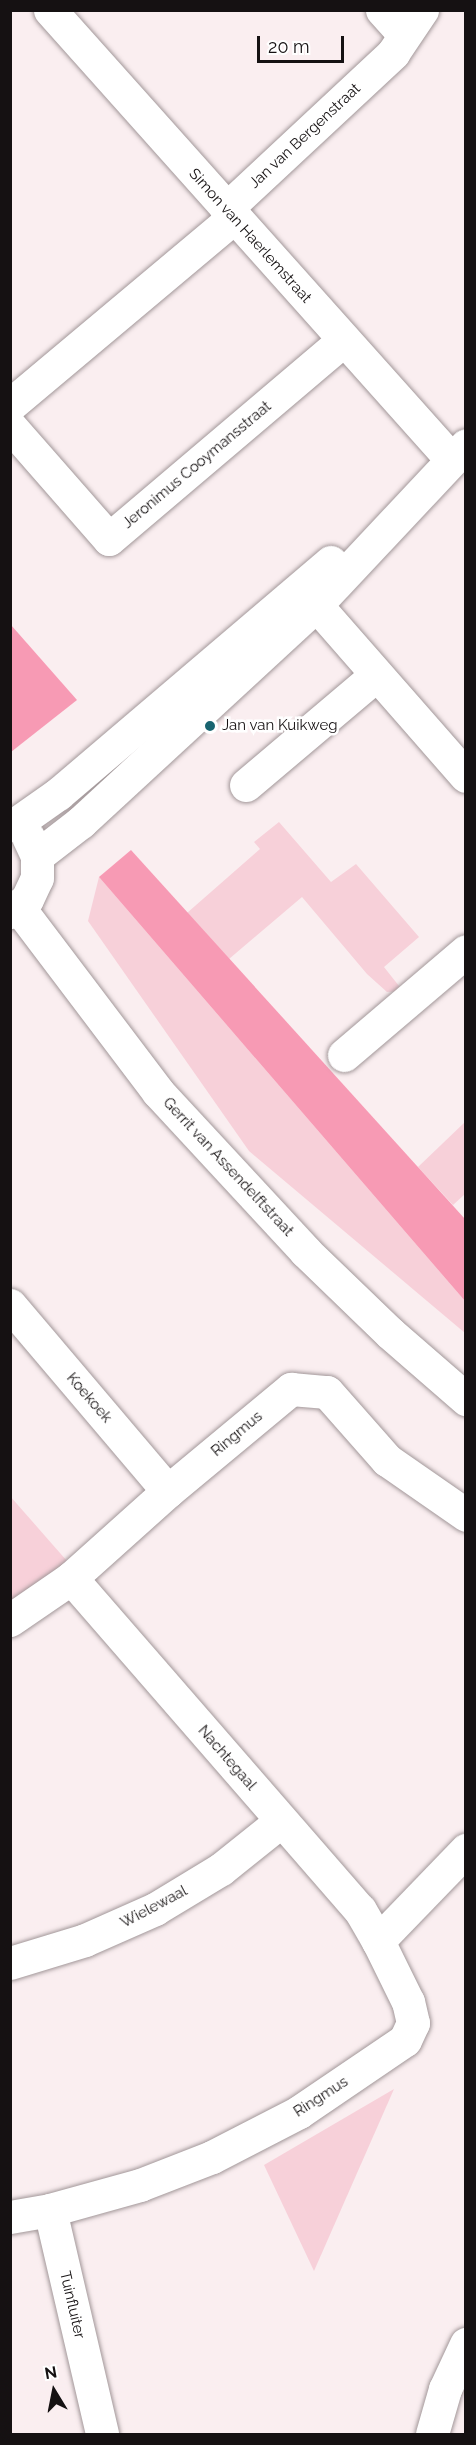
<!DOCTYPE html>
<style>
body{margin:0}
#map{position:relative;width:476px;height:2445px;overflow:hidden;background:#faeef0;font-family:Raleway,sans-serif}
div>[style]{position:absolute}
.green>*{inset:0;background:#f7d0d9}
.water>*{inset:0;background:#f79ab4}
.roads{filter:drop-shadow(0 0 2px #a29799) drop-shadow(0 0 2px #a29799)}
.minor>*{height:33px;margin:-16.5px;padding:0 16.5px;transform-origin:16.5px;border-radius:16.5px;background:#fff}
.major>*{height:33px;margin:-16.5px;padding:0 16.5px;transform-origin:16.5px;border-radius:16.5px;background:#fff}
.dots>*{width:16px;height:16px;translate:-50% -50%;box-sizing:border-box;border:3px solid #fff;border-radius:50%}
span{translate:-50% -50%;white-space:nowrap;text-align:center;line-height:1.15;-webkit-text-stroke:5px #fff;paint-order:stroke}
.street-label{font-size:15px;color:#151112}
.poi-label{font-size:15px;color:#151112}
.left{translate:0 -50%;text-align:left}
.frame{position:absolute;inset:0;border:12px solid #151112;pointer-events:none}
.north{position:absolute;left:24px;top:2361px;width:60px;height:60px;-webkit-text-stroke:4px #fff;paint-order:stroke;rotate:350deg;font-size:16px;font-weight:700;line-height:24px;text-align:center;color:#151112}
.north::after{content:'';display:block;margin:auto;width:21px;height:27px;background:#151112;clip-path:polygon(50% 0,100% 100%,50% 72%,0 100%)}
.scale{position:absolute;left:257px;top:36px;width:87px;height:27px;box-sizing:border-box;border:3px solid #151112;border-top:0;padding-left:8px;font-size:18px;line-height:21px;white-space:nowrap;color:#151112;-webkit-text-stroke:4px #fff;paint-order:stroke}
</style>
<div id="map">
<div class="green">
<div style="clip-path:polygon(279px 822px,331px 882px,356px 864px,419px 937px,384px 967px,403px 991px,387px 992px,367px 974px,302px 897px,229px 959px,187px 913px,260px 849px,254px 842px)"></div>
<div style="clip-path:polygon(99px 877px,465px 1301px,465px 1333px,249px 1151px,88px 921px)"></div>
<div style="clip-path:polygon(465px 1122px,465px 1194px,453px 1205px,418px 1167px)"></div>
<div style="clip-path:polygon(10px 1496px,67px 1561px,10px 1604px)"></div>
<div style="clip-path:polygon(394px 2089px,314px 2271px,264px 2165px)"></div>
</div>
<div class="water">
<div style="clip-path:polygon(11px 625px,77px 700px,11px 752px,10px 751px)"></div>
<div style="clip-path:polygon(131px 850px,465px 1219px,465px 1301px,99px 877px)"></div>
</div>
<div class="roads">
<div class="minor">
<div style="left:50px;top:10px;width:602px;rotate:48.23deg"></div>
<div style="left:382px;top:10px;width:31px;rotate:48deg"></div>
<div style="left:226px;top:209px;width:229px;rotate:-43deg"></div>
<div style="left:393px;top:53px;width:52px;rotate:-56deg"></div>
<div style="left:10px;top:405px;width:292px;rotate:-40deg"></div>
<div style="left:10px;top:426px;width:150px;rotate:48.8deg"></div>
<div style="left:109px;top:539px;width:308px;rotate:-40.3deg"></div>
<div style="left:303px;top:590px;width:247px;rotate:48.8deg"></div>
<div style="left:246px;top:785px;width:169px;rotate:-40.2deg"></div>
<div style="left:14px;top:825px;width:54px;rotate:-35.2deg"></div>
<div style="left:58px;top:794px;width:358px;rotate:-40.4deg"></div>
<div style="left:37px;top:856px;width:56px;rotate:-37.7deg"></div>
<div style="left:81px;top:822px;width:320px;rotate:-42.7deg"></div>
<div style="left:316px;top:605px;width:219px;rotate:-46.8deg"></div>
<div style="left:19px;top:908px;width:231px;rotate:52.9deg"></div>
<div style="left:158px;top:1092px;width:217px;rotate:47.2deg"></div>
<div style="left:305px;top:1251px;width:118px;rotate:44deg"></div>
<div style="left:390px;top:1333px;width:101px;rotate:41deg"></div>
<div style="left:10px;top:912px;width:21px;rotate:-37deg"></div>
<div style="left:27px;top:899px;width:23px;rotate:-65deg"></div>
<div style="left:37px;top:878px;width:22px;rotate:-90deg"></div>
<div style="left:37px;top:856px;width:21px;rotate:-115deg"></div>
<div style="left:344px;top:1055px;width:160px;rotate:-40.4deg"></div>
<div style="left:10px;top:1305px;width:244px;rotate:49.7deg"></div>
<div style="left:71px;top:1578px;width:440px;rotate:49deg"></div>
<div style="left:360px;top:1910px;width:36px;rotate:60deg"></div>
<div style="left:10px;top:1620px;width:74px;rotate:-34.5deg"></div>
<div style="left:71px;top:1578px;width:130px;rotate:-41.9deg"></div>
<div style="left:168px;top:1491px;width:160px;rotate:-39.7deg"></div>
<div style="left:291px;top:1389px;width:36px;rotate:5deg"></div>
<div style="left:327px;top:1392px;width:91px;rotate:48.6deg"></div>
<div style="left:387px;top:1460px;width:96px;rotate:34.8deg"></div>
<div style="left:10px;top:1963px;width:78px;rotate:-17deg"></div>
<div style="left:85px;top:1940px;width:77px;rotate:-23.9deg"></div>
<div style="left:155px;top:1909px;width:77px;rotate:-31.2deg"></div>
<div style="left:221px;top:1869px;width:77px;rotate:-38.7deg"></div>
<div style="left:50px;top:2210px;width:230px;rotate:76.9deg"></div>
<div style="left:10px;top:2217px;width:41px;rotate:-9.9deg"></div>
<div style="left:50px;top:2210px;width:93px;rotate:-15.5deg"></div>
<div style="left:140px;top:2185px;width:77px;rotate:-21.3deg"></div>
<div style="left:212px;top:2157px;width:98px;rotate:-27.3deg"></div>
<div style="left:299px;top:2112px;width:128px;rotate:-34.2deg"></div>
<div style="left:405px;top:2040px;width:19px;rotate:-65deg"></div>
<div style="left:413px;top:2023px;width:22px;rotate:-103deg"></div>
<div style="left:408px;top:2002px;width:68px;rotate:-116.2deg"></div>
<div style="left:378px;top:1941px;width:127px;rotate:-46deg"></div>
</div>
<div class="major">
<div style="left:432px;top:2434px;width:47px;rotate:-73.9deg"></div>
<div style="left:445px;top:2389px;width:50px;rotate:-65deg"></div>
</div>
</div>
<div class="dots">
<div style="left:210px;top:726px;background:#196470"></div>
</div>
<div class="street-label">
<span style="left:305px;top:136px;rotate:-43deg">Jan van Bergenstraat</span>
<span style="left:250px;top:236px;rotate:48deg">Simon van Haerlemstraat</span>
<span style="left:197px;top:465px;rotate:-40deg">Jeronimus Cooymansstraat</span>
<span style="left:228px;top:1167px;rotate:47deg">Gerrit van Assendelftstraat</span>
<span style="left:89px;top:1398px;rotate:49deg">Koekoek</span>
<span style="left:237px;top:1434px;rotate:-40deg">Ringmus</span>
<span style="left:227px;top:1758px;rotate:49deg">Nachtegaal</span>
<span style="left:154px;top:1907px;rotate:-28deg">Wielewaal</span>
<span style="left:321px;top:2097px;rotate:-33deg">Ringmus</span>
<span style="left:72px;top:2305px;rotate:77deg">Tuinfluiter</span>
</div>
<div class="poi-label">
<span class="left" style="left:222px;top:726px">Jan van Kuikweg</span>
</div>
<div class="frame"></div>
<div class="north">N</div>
<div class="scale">20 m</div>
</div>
